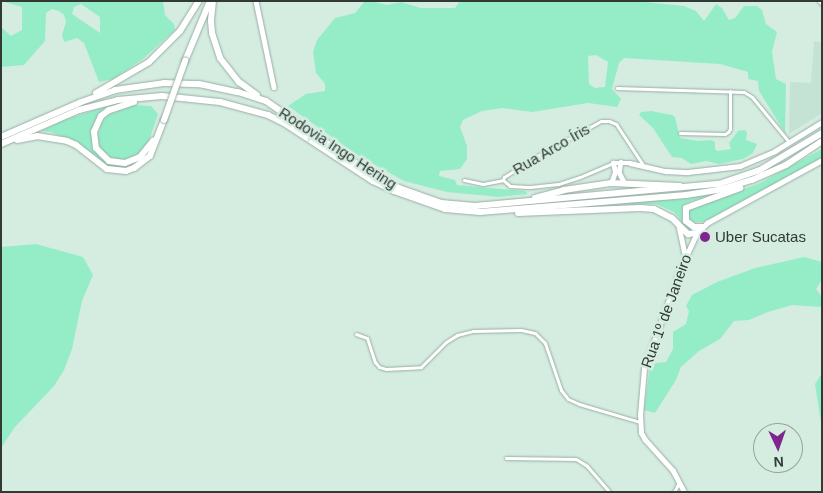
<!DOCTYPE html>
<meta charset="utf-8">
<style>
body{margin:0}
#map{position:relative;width:823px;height:493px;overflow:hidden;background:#d5ece1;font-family:Helvetica,sans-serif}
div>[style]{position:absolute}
.built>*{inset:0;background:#c4e3d4}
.green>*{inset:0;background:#95edc8}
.roads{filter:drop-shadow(0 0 1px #98aea4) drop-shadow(0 0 1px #98aea4)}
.street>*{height:3px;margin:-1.5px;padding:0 1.5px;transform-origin:1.5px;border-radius:1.5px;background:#fff}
.secondary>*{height:4.5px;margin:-2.25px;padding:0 2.25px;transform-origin:2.25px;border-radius:2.25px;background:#fff}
.highway>*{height:6px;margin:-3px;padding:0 3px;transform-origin:3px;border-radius:3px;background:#fff}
.bridges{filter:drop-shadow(0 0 1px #98aea4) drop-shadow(0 0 1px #98aea4)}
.highway-bridge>*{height:6px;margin:-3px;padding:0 3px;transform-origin:3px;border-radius:3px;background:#fff}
.dots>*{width:14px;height:14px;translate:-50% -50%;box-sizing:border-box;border:2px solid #d5ece1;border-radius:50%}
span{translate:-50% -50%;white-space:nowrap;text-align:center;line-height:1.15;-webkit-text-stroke:5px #d5ece1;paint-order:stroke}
.street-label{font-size:15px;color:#313a35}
.poi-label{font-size:15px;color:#313a35}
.left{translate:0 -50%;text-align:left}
.frame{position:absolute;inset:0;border:2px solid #313a35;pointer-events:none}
.north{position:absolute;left:753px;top:423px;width:50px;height:50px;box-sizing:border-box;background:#d5ece1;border:1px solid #93a59c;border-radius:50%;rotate:177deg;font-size:14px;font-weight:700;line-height:20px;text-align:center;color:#313a35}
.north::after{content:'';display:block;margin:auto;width:18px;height:22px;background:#802490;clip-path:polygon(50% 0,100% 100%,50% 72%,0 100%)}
</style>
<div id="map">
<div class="built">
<div style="clip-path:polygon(814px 41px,822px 43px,822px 113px,789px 134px,790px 82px,811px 83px)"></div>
</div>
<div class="green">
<div style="clip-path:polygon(evenodd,1px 1px,163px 1px,165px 15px,174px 24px,175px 30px,143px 59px,113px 79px,99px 82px,84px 43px,77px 38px,64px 42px,62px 35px,66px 22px,64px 15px,59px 11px,52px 9px,46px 13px,45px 41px,24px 65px,1px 67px,1px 27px,11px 36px,22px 30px,22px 7px,1px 1px,81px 4px,100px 17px,100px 33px,72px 14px,74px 7px,81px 4px)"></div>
<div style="clip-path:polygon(evenodd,460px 1px,636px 1px,684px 6px,696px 11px,704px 21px,716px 4px,722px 8px,729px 20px,735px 18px,744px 6px,757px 6px,762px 10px,766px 24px,777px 32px,772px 52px,776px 79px,786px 84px,785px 133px,759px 91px,758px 81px,748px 79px,748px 72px,720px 64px,624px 58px,619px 63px,612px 89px,621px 99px,617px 107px,588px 103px,532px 112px,503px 108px,482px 111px,463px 120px,460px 127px,467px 146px,467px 159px,460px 169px,440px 171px,439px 176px,455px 180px,457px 185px,525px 191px,528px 194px,499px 197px,447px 192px,404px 181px,356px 154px,288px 106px,306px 94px,325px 91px,325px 84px,316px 73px,313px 52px,317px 40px,335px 18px,355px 13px,364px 2px,375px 2px,387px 5px,401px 2px,421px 8px,455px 8px,460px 1px,596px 55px,608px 62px,605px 87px,595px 88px,589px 84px,588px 56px,596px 55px)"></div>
<div style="clip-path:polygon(133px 105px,151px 106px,158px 114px,149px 141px,137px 157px,126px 160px,108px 157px,99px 146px,98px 136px,101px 123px,108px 115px)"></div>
<div style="clip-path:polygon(105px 107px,94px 123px,91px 134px,93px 148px,100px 158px,110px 165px,121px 166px,143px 158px,139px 163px,129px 167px,109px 167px,74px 141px,50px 132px,41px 131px,63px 120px)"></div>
<div style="clip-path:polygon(651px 111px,672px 115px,675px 117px,680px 138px,698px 141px,711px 140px,715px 142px,715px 149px,717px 151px,731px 149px,729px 143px,738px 131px,745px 130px,747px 133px,746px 140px,757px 144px,753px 153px,743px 159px,719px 164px,706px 161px,691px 164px,682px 158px,672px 157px,653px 128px,639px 115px,641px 112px)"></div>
<div style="clip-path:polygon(822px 149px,822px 157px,762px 191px,703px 222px,694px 222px,689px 219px,688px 213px,691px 207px,758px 184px)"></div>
<div style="clip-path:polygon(712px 195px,692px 201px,685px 204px,682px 209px,682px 220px,688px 227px,695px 231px,691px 233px,674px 212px,656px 204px,597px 204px)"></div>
<div style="clip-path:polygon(36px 244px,83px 257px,93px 275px,82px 301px,72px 349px,64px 370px,54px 386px,15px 427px,1px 448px,1px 247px)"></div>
<div style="clip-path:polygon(804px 257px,822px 262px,822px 280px,816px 289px,822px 297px,822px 307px,792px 305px,768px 312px,749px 320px,734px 321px,720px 339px,699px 351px,681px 367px,676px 380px,655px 413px,644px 410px,650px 367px,656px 363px,666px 362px,673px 349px,673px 332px,686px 324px,689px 311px,686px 306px,692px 295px,717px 282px,755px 268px)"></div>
<div style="clip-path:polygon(822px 373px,822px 429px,815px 384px)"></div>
</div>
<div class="roads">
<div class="street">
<div style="left:819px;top:1px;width:4px;rotate:45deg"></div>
<div style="left:617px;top:88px;width:127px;rotate:1.8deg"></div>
<div style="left:744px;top:92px;width:9px;rotate:32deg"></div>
<div style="left:752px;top:97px;width:58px;rotate:50.6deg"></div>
<div style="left:680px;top:133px;width:45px;rotate:1.3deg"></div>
<div style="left:725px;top:134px;width:4px;rotate:-34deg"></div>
<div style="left:728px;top:132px;width:4px;rotate:-56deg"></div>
<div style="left:730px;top:129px;width:38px;rotate:-90deg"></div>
<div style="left:613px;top:163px;width:36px;rotate:157deg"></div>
<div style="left:580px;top:177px;width:23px;rotate:162deg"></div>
<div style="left:558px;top:184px;width:30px;rotate:174deg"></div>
<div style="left:528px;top:187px;width:18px;rotate:-177deg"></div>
<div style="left:510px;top:186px;width:9px;rotate:-139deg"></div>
<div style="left:503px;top:180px;width:3px;rotate:-72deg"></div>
<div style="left:504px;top:177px;width:39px;rotate:-32deg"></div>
<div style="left:537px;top:156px;width:73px;rotate:-28.7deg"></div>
<div style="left:601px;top:121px;width:8px"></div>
<div style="left:609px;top:121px;width:8px;rotate:23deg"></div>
<div style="left:616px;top:124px;width:49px;rotate:56.6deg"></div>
<div style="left:464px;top:180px;width:19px;rotate:12deg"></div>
<div style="left:483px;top:184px;width:20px;rotate:-11deg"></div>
<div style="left:356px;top:334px;width:12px;rotate:20deg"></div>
<div style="left:367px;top:338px;width:25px;rotate:72deg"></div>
<div style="left:375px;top:362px;width:6px;rotate:51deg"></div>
<div style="left:379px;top:367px;width:7px;rotate:16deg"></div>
<div style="left:386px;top:369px;width:35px;rotate:-3deg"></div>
<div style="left:421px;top:367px;width:35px;rotate:-45deg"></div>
<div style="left:446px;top:342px;width:13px;rotate:-32deg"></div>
<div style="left:457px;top:335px;width:16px;rotate:-14deg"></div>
<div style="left:473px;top:331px;width:48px;rotate:-1.2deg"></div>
<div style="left:521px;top:330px;width:14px;rotate:12deg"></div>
<div style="left:535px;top:333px;width:14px;rotate:45deg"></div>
<div style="left:545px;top:343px;width:50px;rotate:71.2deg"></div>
<div style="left:561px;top:390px;width:11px;rotate:52deg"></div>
<div style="left:568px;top:399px;width:12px;rotate:24deg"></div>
<div style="left:579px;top:404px;width:64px;rotate:16.4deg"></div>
<div style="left:506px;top:458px;width:70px;rotate:0.8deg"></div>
<div style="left:576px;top:459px;width:13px;rotate:32deg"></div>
<div style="left:587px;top:466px;width:35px;rotate:49deg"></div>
<div style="left:674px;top:492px;width:11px;rotate:-63deg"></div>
</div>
<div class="secondary">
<div style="left:256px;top:1px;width:88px;rotate:78.2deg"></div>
<div style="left:621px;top:162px;width:10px;rotate:101deg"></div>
<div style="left:619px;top:172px;width:11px;rotate:63deg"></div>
<div style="left:611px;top:183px;width:12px;rotate:-70deg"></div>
<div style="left:615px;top:172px;width:9px;rotate:-103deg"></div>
<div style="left:613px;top:163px;width:17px"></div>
<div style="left:630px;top:163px;width:37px;rotate:13deg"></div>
<div style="left:666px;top:171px;width:22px;rotate:3deg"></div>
<div style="left:688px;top:172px;width:52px;rotate:-6.6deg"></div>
<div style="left:740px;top:166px;width:38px;rotate:-23deg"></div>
<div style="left:775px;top:151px;width:55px;rotate:-31.7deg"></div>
<div style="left:679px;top:226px;width:30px;rotate:78deg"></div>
<div style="left:684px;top:492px;width:24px;rotate:-118deg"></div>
<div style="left:673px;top:471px;width:42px;rotate:-132.1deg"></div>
<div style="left:645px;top:440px;width:8px;rotate:-120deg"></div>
<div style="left:641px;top:433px;width:18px;rotate:-93deg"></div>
<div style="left:640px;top:415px;width:47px;rotate:-85.1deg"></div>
<div style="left:644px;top:368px;width:108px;rotate:-69.9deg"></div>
<div style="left:681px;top:267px;width:38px;rotate:-65deg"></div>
<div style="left:697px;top:233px;width:14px;rotate:-45deg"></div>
<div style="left:707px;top:223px;width:131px;rotate:-28.7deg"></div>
</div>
<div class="highway">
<div style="left:213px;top:1px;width:20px;rotate:96deg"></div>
<div style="left:211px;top:21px;width:12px;rotate:85deg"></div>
<div style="left:212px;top:33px;width:26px;rotate:72deg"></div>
<div style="left:220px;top:58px;width:31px;rotate:52deg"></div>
<div style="left:239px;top:82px;width:22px;rotate:36deg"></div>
<div style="left:185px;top:61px;width:65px;rotate:-67.4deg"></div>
<div style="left:96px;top:93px;width:61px;rotate:-30.3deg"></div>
<div style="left:149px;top:62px;width:44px;rotate:-45deg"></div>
<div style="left:180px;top:31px;width:36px;rotate:-58deg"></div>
<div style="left:134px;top:102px;width:26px;rotate:162deg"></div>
<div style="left:109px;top:110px;width:10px;rotate:143deg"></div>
<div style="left:101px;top:116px;width:17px;rotate:114deg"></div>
<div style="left:94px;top:132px;width:16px;rotate:83deg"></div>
<div style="left:96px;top:148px;width:18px;rotate:45deg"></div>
<div style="left:109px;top:161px;width:16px;rotate:7deg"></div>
<div style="left:125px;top:163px;width:16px;rotate:-22deg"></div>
<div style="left:140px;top:157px;width:21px;rotate:-51deg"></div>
<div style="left:1px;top:137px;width:87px;rotate:-23.6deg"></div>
<div style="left:81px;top:102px;width:36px;rotate:-19deg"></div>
<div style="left:115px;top:90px;width:49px;rotate:-8.1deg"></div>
<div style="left:164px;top:83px;width:35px;rotate:2deg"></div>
<div style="left:199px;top:84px;width:40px;rotate:12deg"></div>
<div style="left:238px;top:92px;width:29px;rotate:18deg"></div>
<div style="left:266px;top:101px;width:118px;rotate:34.6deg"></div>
<div style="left:363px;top:168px;width:41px;rotate:29.1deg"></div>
<div style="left:399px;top:188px;width:45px;rotate:19.7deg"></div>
<div style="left:441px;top:203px;width:34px;rotate:5deg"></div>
<div style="left:475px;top:206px;width:245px;rotate:-5.2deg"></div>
<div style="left:719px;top:184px;width:43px;rotate:-18.9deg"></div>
<div style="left:760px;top:170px;width:72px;rotate:-30.8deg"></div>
<div style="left:17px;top:140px;width:20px;rotate:-11deg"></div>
<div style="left:37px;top:136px;width:30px;rotate:9deg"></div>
<div style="left:67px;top:141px;width:10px;rotate:24deg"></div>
<div style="left:76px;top:145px;width:39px;rotate:38deg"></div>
<div style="left:107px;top:169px;width:19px;rotate:6deg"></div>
<div style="left:126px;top:171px;width:9px;rotate:-21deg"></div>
<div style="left:134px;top:168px;width:20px;rotate:-37deg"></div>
<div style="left:150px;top:156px;width:39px;rotate:-69deg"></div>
<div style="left:1px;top:144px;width:85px;rotate:-23.6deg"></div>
<div style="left:79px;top:110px;width:40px;rotate:-14.4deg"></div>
<div style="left:118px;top:100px;width:44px;rotate:-5.2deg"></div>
<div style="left:162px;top:96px;width:58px;rotate:5.9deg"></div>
<div style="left:220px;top:102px;width:50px;rotate:15.2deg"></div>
<div style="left:268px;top:115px;width:18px;rotate:27deg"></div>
<div style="left:284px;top:123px;width:106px;rotate:33.1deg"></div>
<div style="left:373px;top:181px;width:23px;rotate:25deg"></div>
<div style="left:394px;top:191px;width:54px;rotate:19.4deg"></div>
<div style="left:445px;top:209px;width:35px;rotate:5deg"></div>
<div style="left:480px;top:212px;width:207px;rotate:-4.7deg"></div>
<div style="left:686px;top:195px;width:36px;rotate:-9deg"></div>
<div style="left:722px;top:189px;width:31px;rotate:-17deg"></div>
<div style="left:752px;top:180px;width:37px;rotate:-24deg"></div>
<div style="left:786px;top:165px;width:43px;rotate:-33.7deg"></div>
<div style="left:535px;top:198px;width:30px;rotate:-15deg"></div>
<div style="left:564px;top:190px;width:48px;rotate:-8.5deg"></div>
<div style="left:611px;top:183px;width:69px;rotate:2.5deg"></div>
<div style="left:518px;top:213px;width:122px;rotate:-2.3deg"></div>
<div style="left:640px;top:208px;width:14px;rotate:4deg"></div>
<div style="left:654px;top:209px;width:20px;rotate:27deg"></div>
<div style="left:672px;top:218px;width:23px;rotate:45deg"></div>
<div style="left:688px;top:234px;width:9px;rotate:-6deg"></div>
<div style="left:703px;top:227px;width:9px;rotate:180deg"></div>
<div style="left:694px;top:227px;width:10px;rotate:-143deg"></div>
<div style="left:686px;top:221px;width:13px;rotate:-90deg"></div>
<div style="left:686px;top:208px;width:58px;rotate:-20.3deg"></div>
</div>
</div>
<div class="bridges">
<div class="highway-bridge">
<div style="left:164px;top:120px;width:63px;rotate:-70.4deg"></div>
</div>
</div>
<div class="dots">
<div style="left:705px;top:237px;background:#802490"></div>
</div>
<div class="street-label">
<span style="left:338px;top:148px;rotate:33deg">Rodovia Ingo Hering</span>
<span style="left:551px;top:149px;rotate:-30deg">Rua Arco Íris</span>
<span style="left:666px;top:311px;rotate:-70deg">Rua 1º de Janeiro</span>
</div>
<div class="poi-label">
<span class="left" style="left:715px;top:237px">Uber Sucatas</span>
</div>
<div class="frame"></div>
<div class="north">N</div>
</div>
